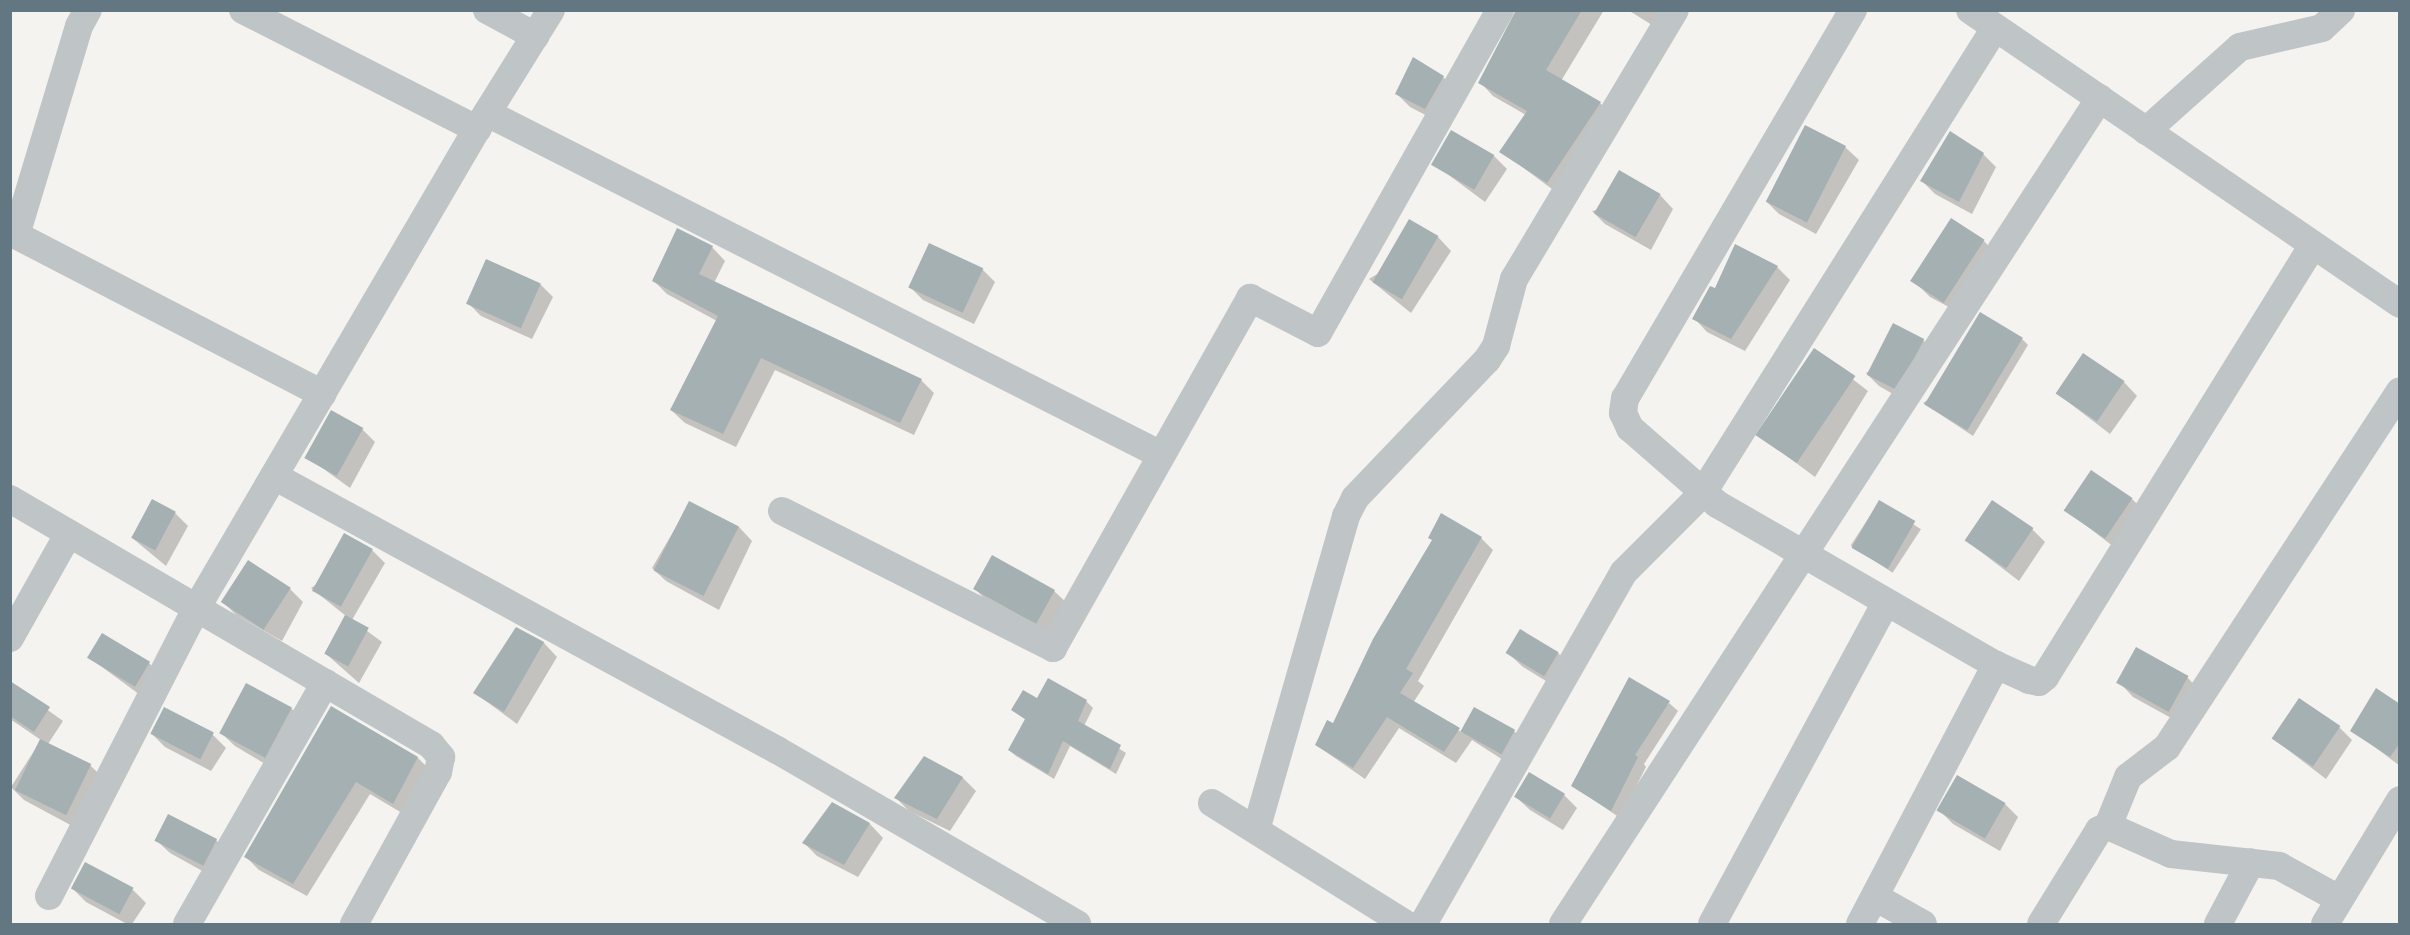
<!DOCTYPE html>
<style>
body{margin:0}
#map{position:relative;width:2410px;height:935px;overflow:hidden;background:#f4f3ef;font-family:Roboto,sans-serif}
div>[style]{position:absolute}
.shadow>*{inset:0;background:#0003;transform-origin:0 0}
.building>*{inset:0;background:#a5b0b3;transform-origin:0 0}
.minor>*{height:28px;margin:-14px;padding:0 14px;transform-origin:14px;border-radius:14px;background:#bfc4c6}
span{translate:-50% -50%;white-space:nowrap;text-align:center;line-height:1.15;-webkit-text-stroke:6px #fff;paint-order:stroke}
.frame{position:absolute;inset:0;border:12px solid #627781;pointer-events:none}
</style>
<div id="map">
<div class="shadow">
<div style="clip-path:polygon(1517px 10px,1604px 10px,1561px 81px,1600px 103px,1613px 116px,1560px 195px,1501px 151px,1526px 115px,1493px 96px,1480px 82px)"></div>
<div style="clip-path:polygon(1628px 10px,1672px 10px,1660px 30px)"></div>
<div style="clip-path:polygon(1443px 77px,1456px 90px,1439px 122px,1410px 107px,1396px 93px)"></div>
<div style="clip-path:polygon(1805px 127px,1845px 147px,1859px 160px,1816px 234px,1779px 214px,1766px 201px)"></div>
<div style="clip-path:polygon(1452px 132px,1494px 156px,1507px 169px,1485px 202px,1434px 164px)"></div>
<div style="clip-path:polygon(1983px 154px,1996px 167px,1972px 214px,1935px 194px,1922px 181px)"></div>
<div style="clip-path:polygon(1660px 195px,1673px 209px,1651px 250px,1605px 224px,1592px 211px)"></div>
<div style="clip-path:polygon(1438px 237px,1451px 251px,1411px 313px,1369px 279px)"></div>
<div style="clip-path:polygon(1984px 241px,1997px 255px,1962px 314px,1930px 297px,1917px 284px)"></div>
<div style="clip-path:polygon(712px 247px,725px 261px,714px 283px,921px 380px,934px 393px,914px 435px,775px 370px,736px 447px,685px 423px,671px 410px,717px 321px,667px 294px,654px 281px)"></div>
<div style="clip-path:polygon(1777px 267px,1790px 280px,1745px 351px,1707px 332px,1694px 318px,1716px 290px)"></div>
<div style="clip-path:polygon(982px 269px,995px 282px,974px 324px,923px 300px,910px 287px)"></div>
<div style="clip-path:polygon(540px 284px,553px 297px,532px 339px,481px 316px,467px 302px)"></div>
<div style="clip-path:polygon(2022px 339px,2028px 345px,1973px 436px,1923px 403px)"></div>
<div style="clip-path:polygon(1923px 340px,1936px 353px,1905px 401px,1879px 386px,1866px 373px)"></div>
<div style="clip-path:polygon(1815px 350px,1868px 391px,1815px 477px,1764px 439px)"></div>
<div style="clip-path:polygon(2124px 382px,2137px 396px,2110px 434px,2059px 395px)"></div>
<div style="clip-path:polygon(362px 429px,375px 442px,350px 488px,307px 457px)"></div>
<div style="clip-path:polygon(2132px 499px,2145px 512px,2118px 550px,2067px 511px)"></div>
<div style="left:1879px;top:502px;width:50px;height:52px;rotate:33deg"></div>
<div style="clip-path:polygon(690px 503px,739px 527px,752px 541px,719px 610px,666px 581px,652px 568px)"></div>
<div style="clip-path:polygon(175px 513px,188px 526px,166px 566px,131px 537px)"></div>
<div style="clip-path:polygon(1442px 515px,1481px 538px,1493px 550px,1418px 681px,1424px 686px,1413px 703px,1463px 733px,1475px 709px,1514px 731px,1527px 745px,1514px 767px,1472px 740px,1456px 763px,1399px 728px,1365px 779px,1316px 745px,1334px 725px,1433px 541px)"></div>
<div style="clip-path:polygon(2032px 529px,2045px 542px,2019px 581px,1968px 542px)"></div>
<div style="clip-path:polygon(372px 550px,385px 563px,352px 620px,382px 642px,359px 683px,325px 653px,346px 616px,311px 588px)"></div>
<div style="clip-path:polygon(290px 589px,303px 602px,282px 641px,236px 615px,223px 602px)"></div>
<div style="clip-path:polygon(975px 589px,1054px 591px,1068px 604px,1051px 634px,988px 602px)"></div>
<div style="clip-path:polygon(516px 629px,544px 643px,557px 657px,517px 724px,475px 693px)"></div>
<div style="clip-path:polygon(1521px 631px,1558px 653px,1572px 667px,1559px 689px,1523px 667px,1509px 654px)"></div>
<div style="clip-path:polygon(87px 656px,149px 663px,162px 677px,147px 700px)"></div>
<div style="clip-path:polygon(2187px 677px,2200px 691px,2182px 724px,2133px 697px,2120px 683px)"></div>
<div style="clip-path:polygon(10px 683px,63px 721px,48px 744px,90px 765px,104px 779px,76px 828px,24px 800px,11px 787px,41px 740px,10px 719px)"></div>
<div style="clip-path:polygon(247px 685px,291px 708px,304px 722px,277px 771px,235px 746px,221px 733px)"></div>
<div style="clip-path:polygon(1038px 700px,1086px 701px,1093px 708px,1084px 726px,1126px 753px,1116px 774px,1070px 746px,1054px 779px,1016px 756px,1009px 750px,1026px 720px,1013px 710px)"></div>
<div style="clip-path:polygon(1669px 703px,1678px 711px,1644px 764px,1646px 767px,1620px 818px,1573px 786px)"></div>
<div style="clip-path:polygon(2400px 706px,2400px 766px,2352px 730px)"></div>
<div style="clip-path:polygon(332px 708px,418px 758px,431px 771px,407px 816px,370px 794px,307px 896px,259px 870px,246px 857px)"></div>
<div style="clip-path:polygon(165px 709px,213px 735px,226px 748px,211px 771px,165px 747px,152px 734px)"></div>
<div style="clip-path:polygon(2339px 727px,2352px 740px,2326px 779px,2275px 740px)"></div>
<div style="clip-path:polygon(925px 758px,963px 778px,976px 791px,950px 831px,909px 811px,896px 798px)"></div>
<div style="clip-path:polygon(1564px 795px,1577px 808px,1563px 830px,1530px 810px,1516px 797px)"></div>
<div style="clip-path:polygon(833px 804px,870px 824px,883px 838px,858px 877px,817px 856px,804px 843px)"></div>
<div style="clip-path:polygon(2005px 804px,2018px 817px,2000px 851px,1953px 824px,1940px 811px)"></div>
<div style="clip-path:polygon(156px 840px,216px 840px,229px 854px,215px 878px,170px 853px)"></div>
<div style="clip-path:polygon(73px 889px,133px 890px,146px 903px,132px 924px,127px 924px,86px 902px)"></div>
</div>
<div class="building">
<div style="clip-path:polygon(1516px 10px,1582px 10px,1546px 70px,1601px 102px,1547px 183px,1499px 152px,1527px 111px,1478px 83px)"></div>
<div style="clip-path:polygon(1413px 57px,1444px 76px,1425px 109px,1395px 94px)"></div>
<div style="left:1805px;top:125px;width:46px;height:86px;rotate:27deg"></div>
<div style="left:1451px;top:130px;width:50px;height:40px;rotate:30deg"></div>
<div style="clip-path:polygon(1950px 131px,1984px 153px,1959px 202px,1920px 181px)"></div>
<div style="left:1619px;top:170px;width:48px;height:50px;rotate:30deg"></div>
<div style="left:1951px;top:218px;width:40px;height:75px;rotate:33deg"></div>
<div style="left:1409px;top:219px;width:34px;height:73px;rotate:30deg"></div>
<div style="clip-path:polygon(677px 228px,713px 246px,699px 274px,922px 379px,900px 423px,761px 358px,723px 434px,670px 410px,718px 316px,652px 281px)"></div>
<div style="left:929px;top:243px;width:60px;height:49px;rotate:25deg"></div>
<div style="clip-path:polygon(1735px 244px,1778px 266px,1731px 339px,1692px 319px,1710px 286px,1715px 288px)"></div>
<div style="left:486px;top:259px;width:60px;height:49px;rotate:24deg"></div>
<div style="left:1980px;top:312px;width:50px;height:108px;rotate:31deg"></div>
<div style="left:1893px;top:323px;width:35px;height:58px;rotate:27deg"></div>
<div style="left:1814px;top:348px;width:50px;height:105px;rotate:34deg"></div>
<div style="left:2083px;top:353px;width:50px;height:49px;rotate:34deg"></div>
<div style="left:331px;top:410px;width:37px;height:55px;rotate:29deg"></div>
<div style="left:2091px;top:470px;width:50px;height:49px;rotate:34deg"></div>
<div style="left:152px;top:499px;width:27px;height:44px;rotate:28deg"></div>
<div style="left:1879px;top:500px;width:42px;height:55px;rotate:30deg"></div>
<div style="left:1992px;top:500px;width:50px;height:49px;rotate:34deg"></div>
<div style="left:689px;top:501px;width:56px;height:78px;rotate:27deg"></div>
<div style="clip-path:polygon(1441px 513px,1482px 537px,1406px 669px,1413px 673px,1400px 693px,1460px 728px,1444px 752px,1387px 717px,1353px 768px,1315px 745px,1327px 720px,1333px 723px,1373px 639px,1432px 540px,1428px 538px)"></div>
<div style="left:344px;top:533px;width:33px;height:66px;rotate:29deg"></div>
<div style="left:992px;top:555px;width:72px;height:39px;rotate:29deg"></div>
<div style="left:248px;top:560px;width:51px;height:50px;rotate:33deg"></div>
<div style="left:345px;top:615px;width:27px;height:44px;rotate:28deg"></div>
<div style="clip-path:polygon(516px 627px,544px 642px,504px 712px,473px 693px)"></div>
<div style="left:1520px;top:629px;width:45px;height:28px;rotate:31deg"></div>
<div style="left:102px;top:633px;width:56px;height:29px;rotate:31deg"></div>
<div style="left:2136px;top:647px;width:60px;height:41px;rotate:29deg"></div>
<div style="clip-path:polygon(1629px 677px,1670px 701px,1635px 755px,1638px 757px,1611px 811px,1571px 786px)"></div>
<div style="clip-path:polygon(1048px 678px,1087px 700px,1078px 721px,1121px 745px,1110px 769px,1063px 741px,1048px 774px,1008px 750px,1025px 719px,1011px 710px,1023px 690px,1037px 698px)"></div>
<div style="clip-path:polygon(10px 681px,50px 707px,34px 732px,10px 716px)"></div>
<div style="left:246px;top:683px;width:52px;height:57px;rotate:28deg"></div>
<div style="clip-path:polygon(2376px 688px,2400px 704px,2400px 743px,2390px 757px,2350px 731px)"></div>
<div style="left:2299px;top:698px;width:50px;height:49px;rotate:34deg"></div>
<div style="clip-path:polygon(331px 706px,418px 757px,393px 804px,356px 782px,293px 884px,244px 857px)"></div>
<div style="left:164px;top:707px;width:56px;height:30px;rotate:27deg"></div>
<div style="left:1474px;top:707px;width:47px;height:28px;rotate:29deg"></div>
<div style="left:40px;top:739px;width:57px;height:57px;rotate:26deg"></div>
<div style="clip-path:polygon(924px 756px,963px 777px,937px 819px,894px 798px)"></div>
<div style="left:1529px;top:772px;width:42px;height:29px;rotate:31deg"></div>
<div style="left:1957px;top:775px;width:56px;height:41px;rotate:30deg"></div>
<div style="clip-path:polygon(832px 802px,870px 823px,844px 865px,802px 843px)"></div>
<div style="left:168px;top:814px;width:55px;height:30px;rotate:27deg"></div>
<div style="left:85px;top:862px;width:55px;height:30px;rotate:28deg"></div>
</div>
<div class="minor">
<div style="left:243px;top:10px;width:263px;rotate:27deg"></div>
<div style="left:487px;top:10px;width:55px;rotate:28.4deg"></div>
<div style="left:1853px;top:10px;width:450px;rotate:120.4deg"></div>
<div style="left:1625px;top:398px;width:15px;rotate:98deg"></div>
<div style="left:1623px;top:413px;width:17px;rotate:65deg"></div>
<div style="left:1630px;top:428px;width:116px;rotate:41.1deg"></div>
<div style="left:1717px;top:504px;width:322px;rotate:30deg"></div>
<div style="left:1996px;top:665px;width:36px;rotate:24deg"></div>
<div style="left:2029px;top:680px;width:10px;rotate:11deg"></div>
<div style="left:2039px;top:682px;width:8px;rotate:-40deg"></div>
<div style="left:2045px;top:677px;width:508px;rotate:-58.19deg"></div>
<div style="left:1970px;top:10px;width:521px;rotate:34.36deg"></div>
<div style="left:487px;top:113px;width:756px;rotate:26.9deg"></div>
<div style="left:2146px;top:131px;width:126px;rotate:-41.8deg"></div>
<div style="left:2240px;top:47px;width:84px;rotate:-13deg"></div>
<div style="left:2322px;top:28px;width:26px;rotate:-43deg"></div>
<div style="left:10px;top:232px;width:352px;rotate:27.4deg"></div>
<div style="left:16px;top:235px;width:218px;rotate:-73.2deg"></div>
<div style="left:79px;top:26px;width:18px;rotate:-61deg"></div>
<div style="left:274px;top:476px;width:573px;rotate:28.58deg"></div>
<div style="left:777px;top:750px;width:347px;rotate:30.1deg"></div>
<div style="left:10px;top:499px;width:488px;rotate:30.3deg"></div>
<div style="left:431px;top:745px;width:16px;rotate:50deg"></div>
<div style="left:441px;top:757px;width:15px;rotate:101deg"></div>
<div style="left:438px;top:772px;width:174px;rotate:118.9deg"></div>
<div style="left:782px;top:511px;width:304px;rotate:26.8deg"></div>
<div style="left:1053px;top:648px;width:402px;rotate:-60.6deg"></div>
<div style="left:1250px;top:298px;width:76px;rotate:27.2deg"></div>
<div style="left:1318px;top:333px;width:371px;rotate:-60.6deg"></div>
<div style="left:10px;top:638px;width:120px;rotate:-60.7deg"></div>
<div style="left:1212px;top:803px;width:229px;rotate:32deg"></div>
<div style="left:2108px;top:826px;width:53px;rotate:-67.8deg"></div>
<div style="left:2128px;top:777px;width:49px;rotate:-37.6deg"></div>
<div style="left:2167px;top:747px;width:425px;rotate:-56.8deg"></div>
<div style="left:1256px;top:830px;width:327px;rotate:-74deg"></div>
<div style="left:1346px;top:516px;width:20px;rotate:-63deg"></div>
<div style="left:1355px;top:498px;width:191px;rotate:-46.3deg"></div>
<div style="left:1487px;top:360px;width:17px;rotate:-57deg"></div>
<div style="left:1496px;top:346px;width:69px;rotate:-75deg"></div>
<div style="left:1514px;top:279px;width:313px;rotate:-59.1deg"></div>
<div style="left:49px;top:896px;width:317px;rotate:-62.9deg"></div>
<div style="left:193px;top:614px;width:562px;rotate:-59.65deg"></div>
<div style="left:477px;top:129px;width:140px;rotate:-58.1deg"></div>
<div style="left:1875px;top:897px;width:55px;rotate:29.4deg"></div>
<div style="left:187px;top:924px;width:278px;rotate:-60.2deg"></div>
<div style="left:1423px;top:924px;width:405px;rotate:-60.3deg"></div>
<div style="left:1624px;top:572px;width:110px;rotate:-45deg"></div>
<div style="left:1702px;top:494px;width:550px;rotate:-57.84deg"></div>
<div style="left:1563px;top:924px;width:985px;rotate:-56.97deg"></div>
<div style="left:1712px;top:924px;width:366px;rotate:-61.6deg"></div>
<div style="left:1860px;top:924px;width:293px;rotate:-62.3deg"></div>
<div style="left:2041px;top:924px;width:110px;rotate:-58.3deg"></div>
<div style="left:2099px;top:830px;width:10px;rotate:-24deg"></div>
<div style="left:2108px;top:826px;width:69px;rotate:24deg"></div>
<div style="left:2171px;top:854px;width:109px;rotate:6.3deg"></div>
<div style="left:2279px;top:866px;width:68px;rotate:28.8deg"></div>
<div style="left:2218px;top:924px;width:70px;rotate:-62deg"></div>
<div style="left:2325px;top:924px;width:145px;rotate:-58.8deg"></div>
</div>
<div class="frame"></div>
</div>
